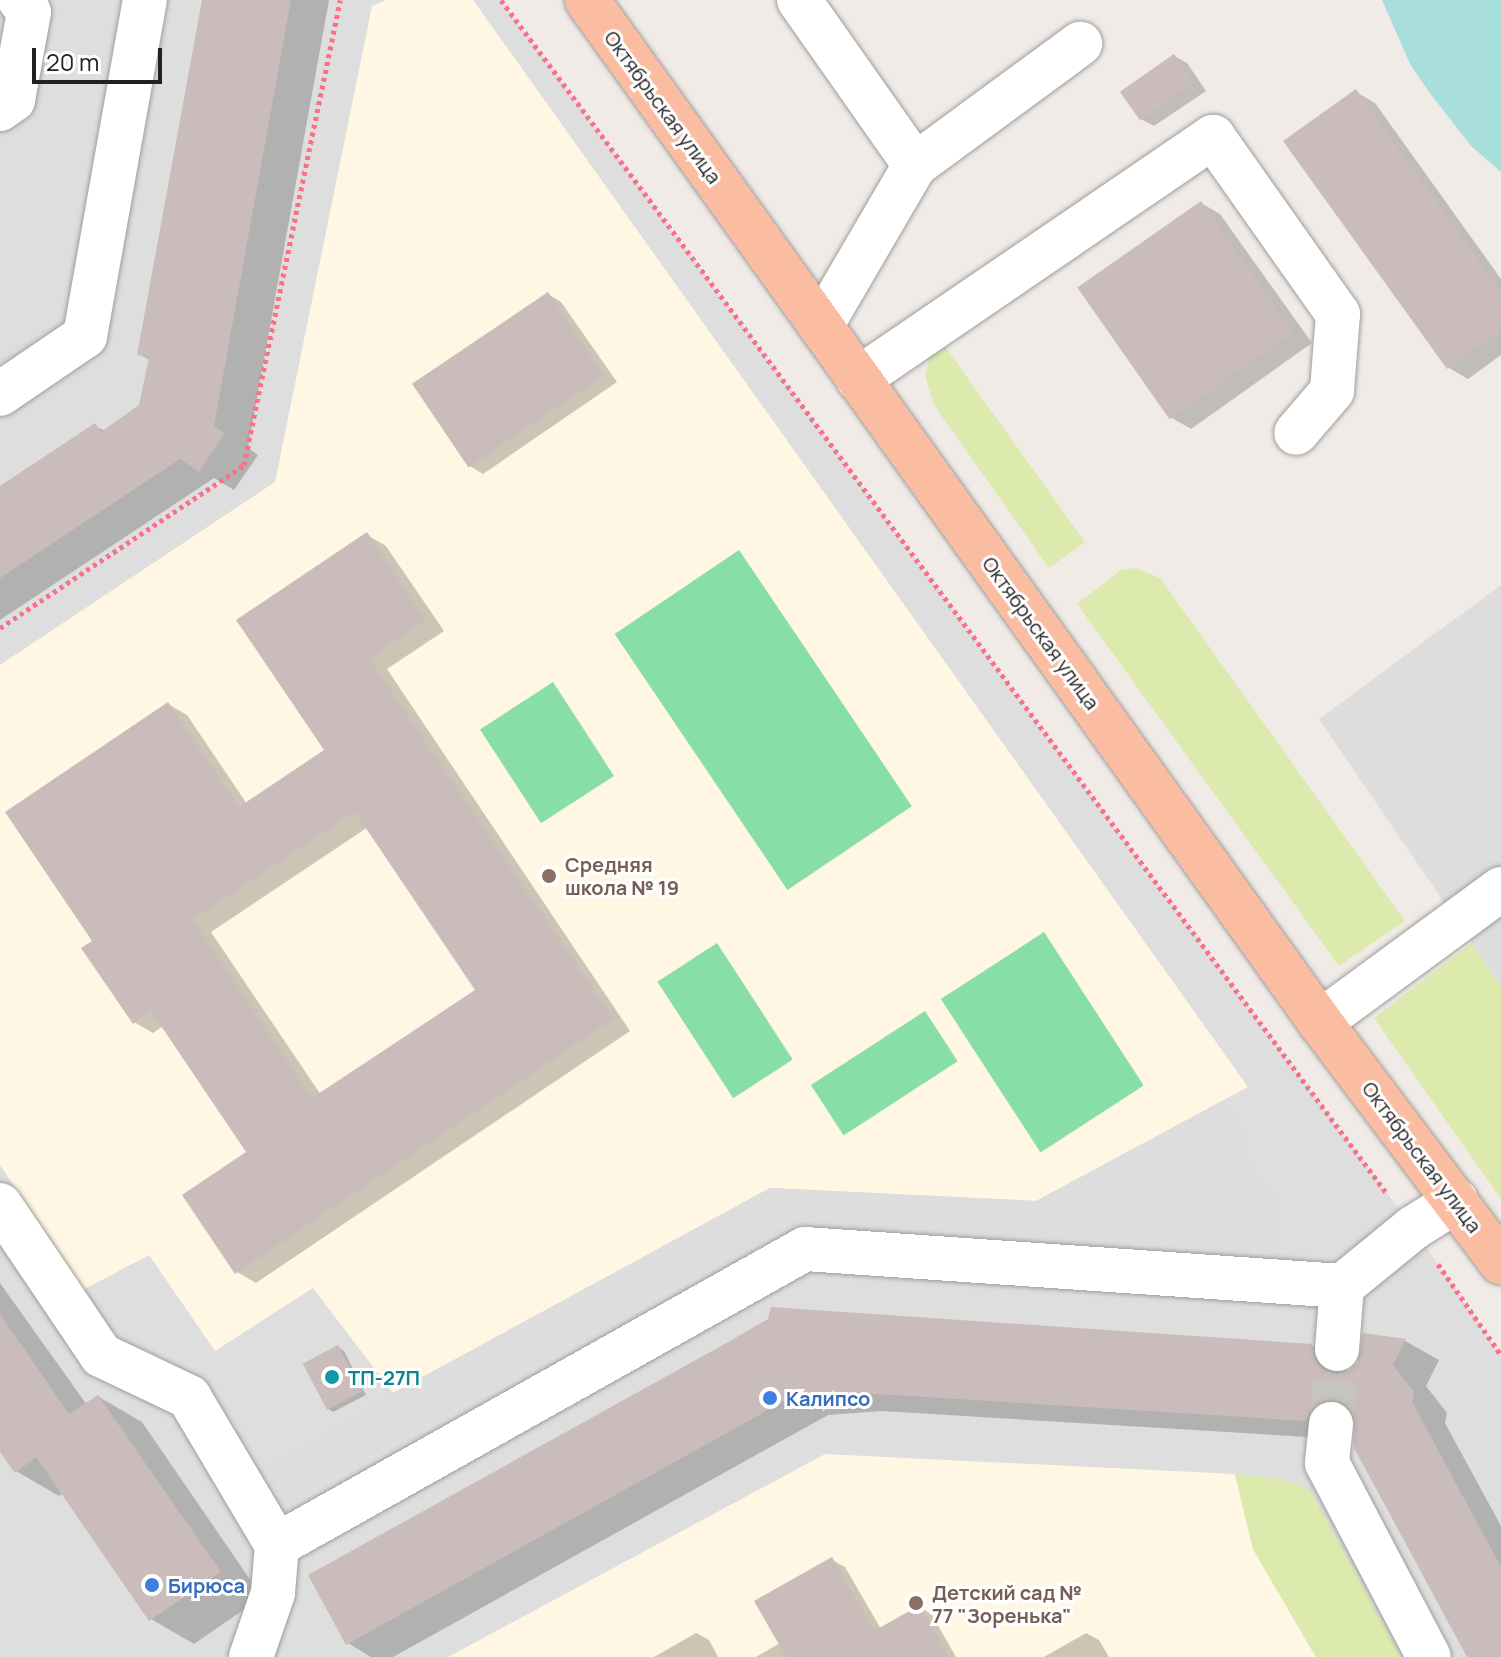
<!DOCTYPE html>
<meta charset="utf-8">
<style>
body{margin:0}
#map{position:relative;width:1501px;height:1657px;overflow:hidden;background:#f1ebe7;font-family:Manrope,sans-serif}
div>[style]{position:absolute}
.residential>*{inset:0;background:#dfdede}
.education>*{inset:0;background:#fff7e3}
.grass>*{inset:0;background:#dceaae}
.pitch>*{inset:0;background:#87dfa5;transform-origin:0 0}
.parking>*{inset:0;background:#ddd}
.water>*{inset:0;background:#a8dedc}
.shadow>*{inset:0;background:#0003}
.building>*{inset:0;background:#c9bcbb;transform-origin:0 0}
.minor-tunnel>*{height:44px;margin-top:-22px;transform-origin:0;background:repeating-linear-gradient(90deg,#c7c3bf 0 44px,transparent 0 66px)}
.path>*{height:5px;margin-top:-2.5px;transform-origin:0;background:repeating-linear-gradient(90deg,#f97087 0 4px,transparent 0 8px)}
.roads{filter:drop-shadow(0 0 2px #9e9e9e) drop-shadow(0 0 2px #9e9e9e)}
.minor>*{height:44px;margin:-22px;padding:0 22px;transform-origin:22px;border-radius:22px;background:#fff}
.major>*{height:44px;margin:-22px;padding:0 22px;transform-origin:22px;border-radius:22px;background:#fbbda2}
.dots>*{width:22px;height:22px;translate:-50% -50%;box-sizing:border-box;border:4px solid #fff;border-radius:50%}
span{translate:-50% -50%;white-space:nowrap;text-align:center;line-height:1.15;-webkit-text-stroke:6px #fff;paint-order:stroke}
.street-label{font-size:20px;color:#212121}
.education-label{font-size:20px;color:#785e54;font-weight:700}
.left{translate:0 -50%;text-align:left}
.culture-label{font-size:20px;color:#0d838f;font-weight:700}
.shop-label{font-size:20px;color:#366cbe;font-weight:700}
.scale{position:absolute;left:32px;top:48px;width:130px;height:36px;box-sizing:border-box;border:4px solid #212121;border-top:0;padding-left:10px;font-size:24px;line-height:28px;white-space:nowrap;color:#212121;-webkit-text-stroke:6px #fff;paint-order:stroke}
</style>
<div id="map">
<div class="residential">
<div style="clip-path:polygon(0 0,501px 0,1413px 1228px,1501px 1355px,1501px 1657px,0 1657px)"></div>
</div>
<div class="education">
<div style="clip-path:polygon(386px 0,473px 0,1248px 1087px,1036px 1201px,770px 1188px,393px 1393px,313px 1288px,215px 1351px,149px 1255px,83px 1290px,0 1165px,0 665px,275px 482px,372px 6px)"></div>
<div style="clip-path:polygon(825px 1454px,1235px 1474px,1253px 1549px,1316px 1657px,448px 1657px)"></div>
</div>
<div class="grass">
<div style="clip-path:polygon(941px 341px,1085px 542px,1049px 568px,934px 405px,925px 375px,934px 343px)"></div>
<div style="clip-path:polygon(1136px 568px,1160px 578px,1405px 921px,1339px 966px,1077px 604px,1121px 570px)"></div>
<div style="clip-path:polygon(1472px 943px,1501px 986px,1501px 1199px,1374px 1018px)"></div>
<div style="clip-path:polygon(1235px 1474px,1282px 1479px,1310px 1490px,1401px 1657px,1316px 1657px,1253px 1549px)"></div>
</div>
<div class="pitch">
<div style="left:739px;top:550px;width:309px;height:150px;rotate:56deg"></div>
<div style="left:553px;top:682px;width:112px;height:87px;rotate:57deg"></div>
<div style="left:1044px;top:932px;width:183px;height:123px;rotate:57deg"></div>
<div style="left:717px;top:943px;width:139px;height:71px;rotate:57deg"></div>
<div style="left:925px;top:1011px;width:60px;height:136px;rotate:57deg"></div>
</div>
<div class="parking">
<div style="clip-path:polygon(1501px 585px,1501px 986px,1319px 719px)"></div>
<div style="clip-path:polygon(1226px 1099px,1242px 1127px,1246px 1151px,1259px 1179px,1281px 1193px,1276px 1261px,775px 1233px,285px 1502px,265px 1467px,393px 1393px,770px 1188px,1036px 1201px)"></div>
</div>
<div class="water">
<div style="clip-path:polygon(1382px 0,1501px 0,1501px 172px,1471px 146px,1429px 92px,1410px 64px)"></div>
</div>
<div class="shadow">
<div style="clip-path:polygon(204px 0,329px 0,248px 448px,258px 455px,234px 490px,214px 478px,0 620px,0 488px,95px 426px,105px 431px,141px 406px,150px 360px,139px 354px)"></div>
<div style="clip-path:polygon(1174px 56px,1187px 63px,1206px 91px,1154px 126px,1141px 119px)"></div>
<div style="clip-path:polygon(1356px 92px,1375px 103px,1501px 279px,1501px 355px,1468px 379px,1449px 368px,1286px 142px)"></div>
<div style="clip-path:polygon(1201px 203px,1220px 214px,1312px 343px,1191px 429px,1172px 418px)"></div>
<div style="clip-path:polygon(548px 294px,561px 302px,617px 382px,483px 474px,470px 466px)"></div>
<div style="clip-path:polygon(evenodd,367px 535px,386px 546px,444px 631px,387px 669px,630px 1031px,256px 1283px,237px 1272px,248px 1153px,163px 1026px,153px 1033px,134px 1022px,95px 941px,168px 704px,187px 715px,247px 804px,326px 750px,367px 535px,368px 827px,477px 990px,321px 1095px,211px 932px,368px 827px)"></div>
<div style="clip-path:polygon(0 1283px,87px 1405px,99px 1397px,142px 1422px,262px 1597px,194px 1644px,151px 1619px,63px 1493px,59px 1496px,16px 1471px,0 1448px)"></div>
<div style="clip-path:polygon(1365px 1335px,1405px 1341px,1439px 1360px,1426px 1386px,1447px 1413px,1445px 1423px,1501px 1526px,1501px 1657px,1469px 1657px,1356px 1419px,1344px 1429px,1341px 1439px,882px 1411px,828px 1415px,393px 1657px,371px 1657px,348px 1643px,722px 1348px,1312px 1346px,1346px 1366px,1348px 1375px,1360px 1364px)"></div>
<div style="clip-path:polygon(338px 1347px,344px 1351px,366px 1395px,333px 1412px,327px 1408px)"></div>
<div style="clip-path:polygon(832px 1560px,845px 1567px,881px 1629px,920px 1607px,932px 1615px,956px 1657px,756px 1657px,780px 1643px)"></div>
<div style="clip-path:polygon(696px 1633px,709px 1640px,718px 1657px,654px 1657px)"></div>
<div style="clip-path:polygon(1086px 1633px,1099px 1640px,1109px 1657px,1044px 1657px)"></div>
</div>
<div class="building">
<div style="clip-path:polygon(202px 0,291px 0,214px 426px,225px 433px,199px 472px,180px 459px,0 578px,0 486px,95px 423px,101px 432px,139px 405px,149px 357px,137px 355px)"></div>
<div style="left:1174px;top:54px;width:35px;height:66px;rotate:55deg"></div>
<div style="clip-path:polygon(1356px 89px,1501px 292px,1501px 330px,1447px 369px,1283px 141px)"></div>
<div style="left:1201px;top:201px;width:161px;height:151px;rotate:55deg"></div>
<div style="left:548px;top:292px;width:101px;height:164px;rotate:56deg"></div>
<div style="clip-path:polygon(evenodd,367px 532px,426px 620px,369px 658px,613px 1019px,235px 1274px,182px 1195px,246px 1152px,151px 1011px,133px 1024px,81px 948px,92px 941px,5px 812px,168px 702px,239px 807px,324px 750px,236px 620px,367px 532px,355px 812px,475px 990px,312px 1098px,193px 920px,355px 812px)"></div>
<div style="clip-path:polygon(771px 1307px,1312px 1344px,1315px 1360px,1324px 1370px,1336px 1374px,1348px 1371px,1358px 1362px,1363px 1333px,1406px 1339px,1393px 1365px,1414px 1392px,1412px 1402px,1501px 1567px,1501px 1657px,1467px 1657px,1354px 1448px,1354px 1415px,1345px 1403px,1333px 1399px,1320px 1402px,1310px 1410px,1306px 1421px,846px 1392px,793px 1396px,346px 1645px,308px 1575px,721px 1346px,768px 1319px)"></div>
<div style="clip-path:polygon(0 1314px,69px 1414px,98px 1395px,221px 1572px,149px 1621px,36px 1457px,15px 1473px,0 1452px)"></div>
<div style="left:338px;top:1345px;width:52px;height:40px;rotate:62deg"></div>
<div style="clip-path:polygon(832px 1557px,874px 1631px,920px 1605px,949px 1657px,786px 1657px,754px 1601px)"></div>
</div>
<div class="minor-tunnel">
<div style="left:1331px;top:1424px;width:75px;rotate:-85.4deg"></div>
</div>
<div class="path">
<div style="left:501px;top:0;width:1487px;rotate:53.42deg"></div>
<div style="left:0;top:628px;width:293px;rotate:-33.7deg"></div>
<div style="left:244px;top:465px;width:475px;rotate:-78.3deg"></div>
<div style="left:1438px;top:1264px;width:111px;rotate:55.3deg"></div>
</div>
<div class="roads">
<div class="minor">
<div style="left:799px;top:0;width:202px;rotate:54.9deg"></div>
<div style="left:915px;top:165px;width:186px;rotate:120.3deg"></div>
<div style="left:0;top:109px;width:16px;rotate:-35deg"></div>
<div style="left:13px;top:100px;width:89px;rotate:-79.7deg"></div>
<div style="left:29px;top:12px;width:15px;rotate:-127deg"></div>
<div style="left:915px;top:165px;width:205px;rotate:-36.3deg"></div>
<div style="left:858px;top:379px;width:430px;rotate:-34.3deg"></div>
<div style="left:1213px;top:137px;width:217px;rotate:54.8deg"></div>
<div style="left:1338px;top:314px;width:77px;rotate:94.5deg"></div>
<div style="left:1332px;top:391px;width:55px;rotate:130.6deg"></div>
<div style="left:0;top:394px;width:103px;rotate:-34.3deg"></div>
<div style="left:85px;top:336px;width:341px;rotate:-79.9deg"></div>
<div style="left:1320px;top:1022px;width:225px;rotate:-36.3deg"></div>
<div style="left:0;top:1205px;width:181px;rotate:56deg"></div>
<div style="left:101px;top:1355px;width:98px;rotate:25.5deg"></div>
<div style="left:189px;top:1397px;width:172px;rotate:59.3deg"></div>
<div style="left:277px;top:1545px;width:48px;rotate:94.8deg"></div>
<div style="left:273px;top:1593px;width:68px;rotate:109deg"></div>
<div style="left:1337px;top:1349px;width:63px;rotate:-85.5deg"></div>
<div style="left:1331px;top:1424px;width:39px;rotate:96deg"></div>
<div style="left:1327px;top:1463px;width:219px;rotate:62.3deg"></div>
<div style="left:277px;top:1545px;width:605px;rotate:-29.28deg"></div>
<div style="left:805px;top:1249px;width:538px;rotate:3.94deg"></div>
<div style="left:1342px;top:1286px;width:92px;rotate:-39.2deg"></div>
<div style="left:1413px;top:1228px;width:51px;rotate:-32.1deg"></div>
</div>
<div class="major">
<div style="left:587px;top:0;width:1258px;rotate:54.35deg"></div>
<div style="left:1320px;top:1022px;width:301px;rotate:53deg"></div>
</div>
</div>
<div class="dots">
<div style="left:549px;top:876px;background:#8d6e63"></div>
<div style="left:332px;top:1377px;background:#0f9aa8"></div>
<div style="left:770px;top:1398px;background:#3f7fe0"></div>
<div style="left:152px;top:1585px;background:#3f7fe0"></div>
<div style="left:916px;top:1603px;background:#8d6e63"></div>
</div>
<div class="street-label">
<span style="left:663px;top:107px;rotate:54deg">Октябрьская улица</span>
<span style="left:1041px;top:633px;rotate:54deg">Октябрьская улица</span>
<span style="left:1422px;top:1157px;rotate:53deg">Октябрьская улица</span>
</div>
<div class="education-label">
<span class="left" style="left:565px;top:876px">Средняя<br>школа № 19</span>
<span class="left" style="left:932px;top:1604px">Детский сад №<br>77 "Зоренька"</span>
</div>
<div class="culture-label">
<span class="left" style="left:348px;top:1377px">ТП-27П</span>
</div>
<div class="shop-label">
<span class="left" style="left:786px;top:1398px">Калипсо</span>
<span class="left" style="left:168px;top:1585px">Бирюса</span>
</div>
<div class="scale">20 m</div>
</div>
